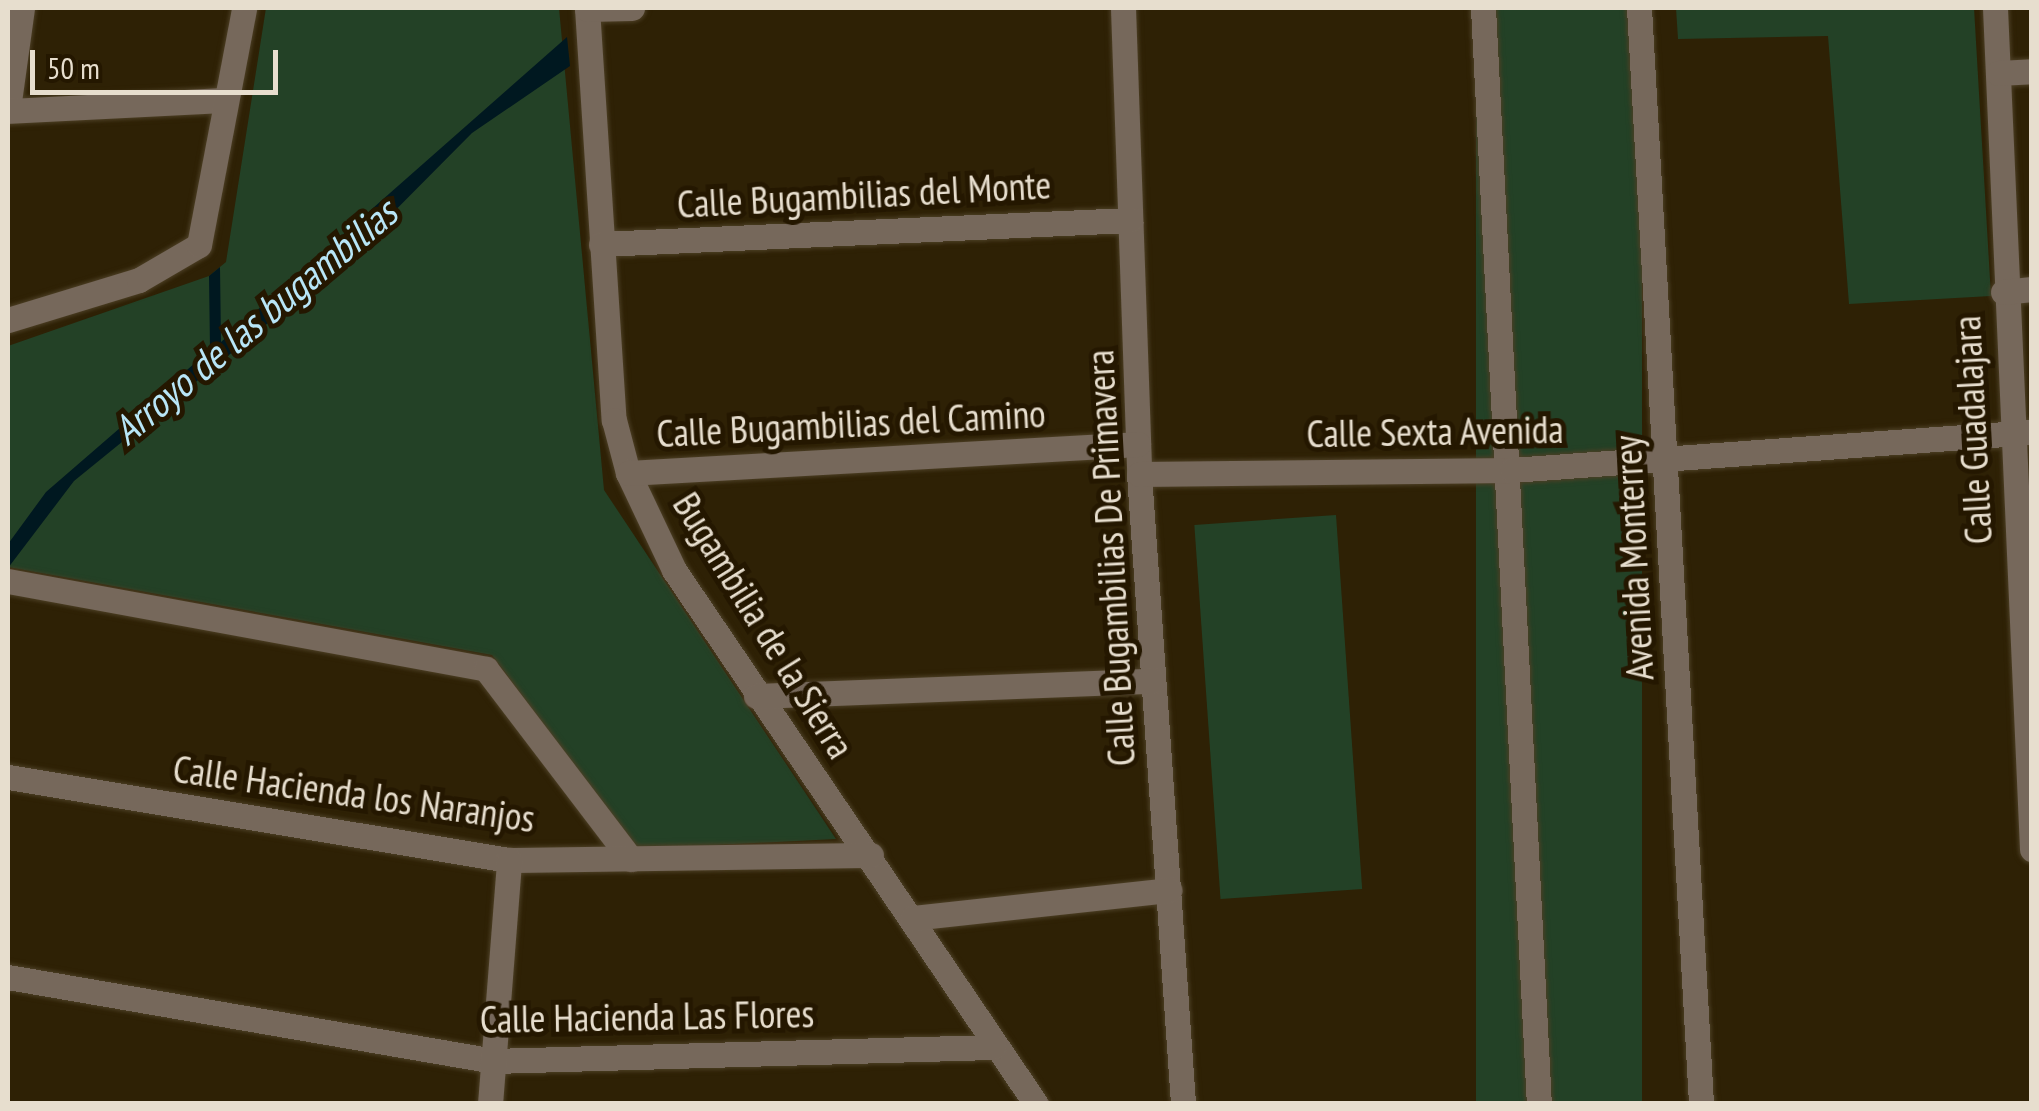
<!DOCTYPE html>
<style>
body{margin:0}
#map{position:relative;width:2039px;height:1111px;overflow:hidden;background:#2e2105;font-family:"PT Sans Narrow",sans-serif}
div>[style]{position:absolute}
.green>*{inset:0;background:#234126;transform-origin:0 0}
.water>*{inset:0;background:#001820}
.roads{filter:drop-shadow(0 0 2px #4c3f25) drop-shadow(0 0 2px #4c3f25)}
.minor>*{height:25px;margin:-12.5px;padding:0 12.5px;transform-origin:12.5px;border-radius:12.5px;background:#76685b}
span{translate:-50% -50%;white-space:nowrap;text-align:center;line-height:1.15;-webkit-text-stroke:10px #241700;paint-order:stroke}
.street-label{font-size:38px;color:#e7dece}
.water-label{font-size:40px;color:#b8e6f7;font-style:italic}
.frame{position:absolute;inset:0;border:10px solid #e7dece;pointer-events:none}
.scale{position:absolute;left:30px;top:50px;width:248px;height:45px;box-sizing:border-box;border:5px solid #e7dece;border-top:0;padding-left:12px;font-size:30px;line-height:35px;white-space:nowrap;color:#e7dece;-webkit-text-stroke:8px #241700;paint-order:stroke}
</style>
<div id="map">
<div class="green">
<div style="clip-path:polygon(266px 8px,559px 8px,604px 490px,836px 839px,637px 849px,492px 655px,8px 567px,8px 346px,209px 276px,226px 262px)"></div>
<div style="left:1476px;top:8px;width:166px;height:1097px"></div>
<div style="clip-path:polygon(1676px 8px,1974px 8px,1991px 296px,1849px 304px,1828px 36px,1678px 39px)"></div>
<div style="left:1336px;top:515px;width:375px;height:142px;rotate:86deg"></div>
</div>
<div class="water">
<div style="clip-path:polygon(567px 37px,570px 66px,472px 133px,348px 258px,74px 481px,8px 568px,8px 544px,46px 492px,210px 350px,209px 276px,220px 267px,221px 342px)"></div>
</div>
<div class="roads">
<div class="minor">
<div style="left:587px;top:8px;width:413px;rotate:86.3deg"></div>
<div style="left:614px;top:420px;width:55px;rotate:75.2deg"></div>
<div style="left:628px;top:473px;width:107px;rotate:64.6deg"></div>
<div style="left:674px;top:570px;width:645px;rotate:55.87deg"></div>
<div style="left:1123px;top:8px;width:466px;rotate:88deg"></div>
<div style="left:1139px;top:474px;width:632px;rotate:86deg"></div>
<div style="left:1483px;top:8px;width:1097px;rotate:87.08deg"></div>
<div style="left:1639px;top:8px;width:1098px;rotate:86.76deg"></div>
<div style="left:1995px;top:8px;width:842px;rotate:87.48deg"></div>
<div style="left:587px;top:9px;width:45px;rotate:-1.3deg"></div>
<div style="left:1998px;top:73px;width:34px;rotate:-3deg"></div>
<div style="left:8px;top:109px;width:102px;rotate:-82.1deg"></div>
<div style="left:8px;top:111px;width:218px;rotate:-2.9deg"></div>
<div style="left:601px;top:244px;width:530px;rotate:-2.6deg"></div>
<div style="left:2003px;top:292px;width:29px;rotate:-6deg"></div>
<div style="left:8px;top:320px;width:137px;rotate:-17deg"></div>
<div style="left:139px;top:280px;width:69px;rotate:-30.3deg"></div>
<div style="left:199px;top:245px;width:241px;rotate:-79.2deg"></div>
<div style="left:628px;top:473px;width:511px;rotate:-3.25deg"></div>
<div style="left:1139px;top:474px;width:373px;rotate:-0.6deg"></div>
<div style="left:1512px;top:470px;width:521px;rotate:-4.18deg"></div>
<div style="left:8px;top:581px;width:486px;rotate:10.4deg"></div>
<div style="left:486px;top:669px;width:239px;rotate:52.7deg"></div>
<div style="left:756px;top:696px;width:397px;rotate:-2.2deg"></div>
<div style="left:8px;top:777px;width:508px;rotate:9.41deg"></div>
<div style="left:509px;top:860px;width:362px;rotate:-0.8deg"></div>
<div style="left:912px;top:918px;width:259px;rotate:-6.2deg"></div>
<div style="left:8px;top:977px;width:491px;rotate:9.8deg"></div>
<div style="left:492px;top:1061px;width:502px;rotate:-1.6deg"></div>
<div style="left:490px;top:1104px;width:245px;rotate:-85.5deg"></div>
</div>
</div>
<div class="street-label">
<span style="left:864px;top:194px;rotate:-3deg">Calle Bugambilias del Monte</span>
<span style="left:851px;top:423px;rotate:-3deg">Calle Bugambilias del Camino</span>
<span style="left:1972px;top:430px;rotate:-93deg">Calle Guadalajara</span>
<span style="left:1435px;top:431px;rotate:-1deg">Calle Sexta Avenida</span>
<span style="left:1110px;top:558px;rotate:-93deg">Calle Bugambilias De Primavera</span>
<span style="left:1633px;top:558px;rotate:-93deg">Avenida Monterrey</span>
<span style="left:764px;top:625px;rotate:58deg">Bugambilia de la Sierra</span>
<span style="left:354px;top:793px;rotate:8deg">Calle Hacienda los Naranjos</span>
<span style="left:647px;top:1016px;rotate:-1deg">Calle Hacienda Las Flores</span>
</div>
<div class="water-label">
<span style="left:254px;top:321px;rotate:-40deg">Arroyo de las bugambilias</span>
</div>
<div class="frame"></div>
<div class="scale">50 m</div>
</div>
